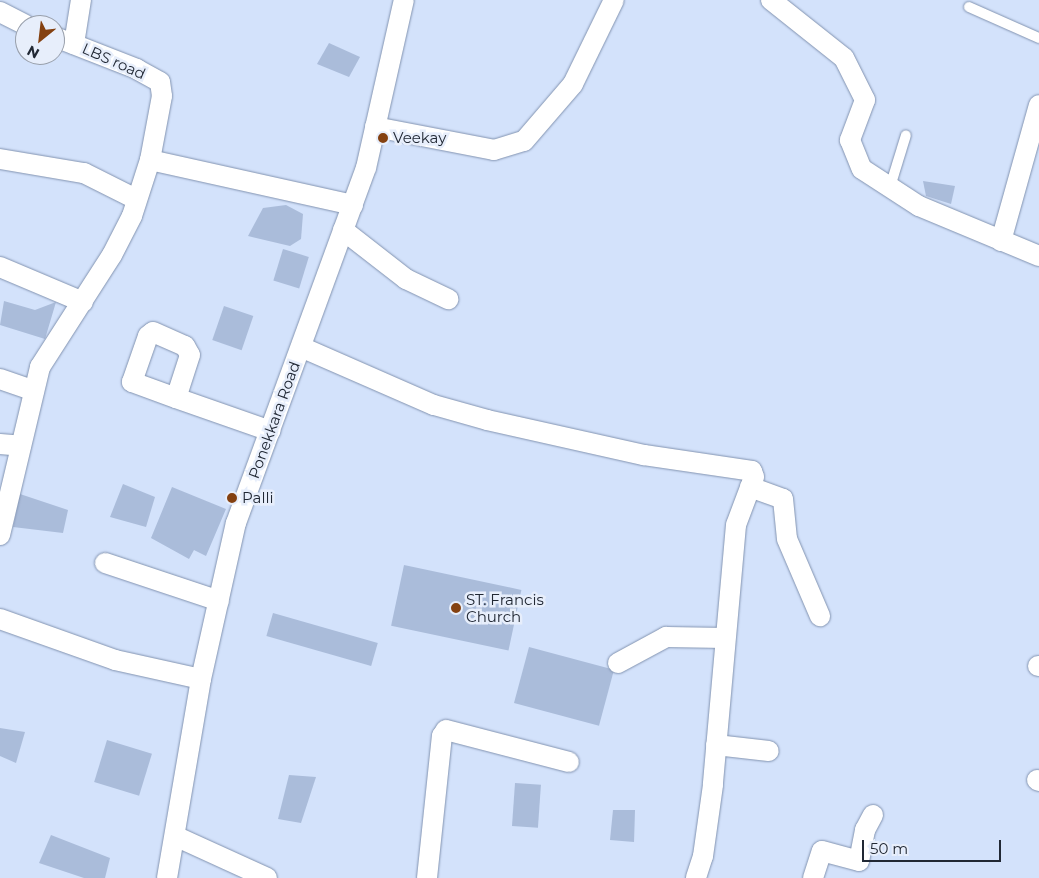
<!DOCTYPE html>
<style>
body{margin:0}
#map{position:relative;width:1039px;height:878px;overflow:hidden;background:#d3e2fb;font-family:Montserrat,sans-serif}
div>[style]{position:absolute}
.building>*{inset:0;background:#aabcda;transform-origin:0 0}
.roads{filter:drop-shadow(0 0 1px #8293b0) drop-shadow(0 0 1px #8293b0)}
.lane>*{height:10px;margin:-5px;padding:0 5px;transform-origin:5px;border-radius:5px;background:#fff}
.street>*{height:20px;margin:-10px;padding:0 10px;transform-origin:10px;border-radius:10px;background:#fff}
.dots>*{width:14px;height:14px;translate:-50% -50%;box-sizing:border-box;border:2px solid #e7eefb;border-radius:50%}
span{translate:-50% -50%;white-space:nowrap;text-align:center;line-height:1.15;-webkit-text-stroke:5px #e7eefb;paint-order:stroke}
.street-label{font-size:15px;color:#212834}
.poi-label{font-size:15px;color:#212834}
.left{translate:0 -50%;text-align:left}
.north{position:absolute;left:15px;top:15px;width:50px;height:50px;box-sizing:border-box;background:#e7eefb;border:1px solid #989fab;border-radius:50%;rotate:209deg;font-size:14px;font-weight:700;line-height:20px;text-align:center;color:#212834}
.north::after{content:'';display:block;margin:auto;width:18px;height:22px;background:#844111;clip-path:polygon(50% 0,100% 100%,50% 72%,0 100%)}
.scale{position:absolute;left:862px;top:840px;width:139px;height:22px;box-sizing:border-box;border:2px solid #212834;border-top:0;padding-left:6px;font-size:15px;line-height:18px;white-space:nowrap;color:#212834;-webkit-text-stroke:4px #e7eefb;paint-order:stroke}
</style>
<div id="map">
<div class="building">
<div style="clip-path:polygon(329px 43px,360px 57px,349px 77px,317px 64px)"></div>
<div style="clip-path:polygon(923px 181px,955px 186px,951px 204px,926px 196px)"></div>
<div style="clip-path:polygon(286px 205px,303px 214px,301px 239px,290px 246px,248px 236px,263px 208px)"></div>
<div style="left:283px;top:249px;width:27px;height:33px;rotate:17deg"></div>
<div style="clip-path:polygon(4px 301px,35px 310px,56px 302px,45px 339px,0 325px)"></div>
<div style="left:224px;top:306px;width:31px;height:36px;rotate:19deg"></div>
<div style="clip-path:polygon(123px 484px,155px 497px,146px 527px,110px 517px)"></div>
<div style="clip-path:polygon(172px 487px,226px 509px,206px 556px,194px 550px,189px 559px,151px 538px)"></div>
<div style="clip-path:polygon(20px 494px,68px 510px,63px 533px,13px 527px)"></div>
<div style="left:404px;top:565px;width:120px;height:62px;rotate:12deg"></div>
<div style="left:273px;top:613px;width:109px;height:24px;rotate:16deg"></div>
<div style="left:529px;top:647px;width:88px;height:58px;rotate:15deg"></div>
<div style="clip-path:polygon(0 728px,25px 732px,16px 763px,0 756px)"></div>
<div style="left:107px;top:740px;width:47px;height:44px;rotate:17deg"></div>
<div style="clip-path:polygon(289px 775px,316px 777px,301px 823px,278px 819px)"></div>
<div style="left:515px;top:783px;width:26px;height:43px;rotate:4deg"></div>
<div style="clip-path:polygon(613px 810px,635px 810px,634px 842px,610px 840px)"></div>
<div style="clip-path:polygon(51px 835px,110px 858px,105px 878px,84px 878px,39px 863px)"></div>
</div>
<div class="roads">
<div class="lane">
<div style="left:969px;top:7px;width:77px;rotate:23.9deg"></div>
<div style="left:890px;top:187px;width:54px;rotate:-72.9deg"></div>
</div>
<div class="street">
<div style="left:771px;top:0;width:93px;rotate:38.5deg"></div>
<div style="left:844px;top:58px;width:47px;rotate:63.4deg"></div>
<div style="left:865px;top:100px;width:43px;rotate:110.6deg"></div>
<div style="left:850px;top:140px;width:31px;rotate:68deg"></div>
<div style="left:862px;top:169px;width:68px;rotate:33deg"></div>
<div style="left:919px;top:206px;width:130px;rotate:22.6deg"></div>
<div style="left:0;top:12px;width:28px;rotate:27deg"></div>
<div style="left:74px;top:44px;width:45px;rotate:-81deg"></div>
<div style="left:375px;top:127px;width:121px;rotate:10.9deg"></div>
<div style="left:494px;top:150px;width:31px;rotate:-17deg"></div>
<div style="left:524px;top:141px;width:75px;rotate:-49.3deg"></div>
<div style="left:573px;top:84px;width:93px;rotate:-64deg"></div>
<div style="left:0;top:159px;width:85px;rotate:9.5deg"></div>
<div style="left:84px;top:173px;width:58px;rotate:26.6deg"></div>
<div style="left:150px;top:160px;width:208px;rotate:12.5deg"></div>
<div style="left:343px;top:230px;width:80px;rotate:37.9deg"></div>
<div style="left:406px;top:279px;width:47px;rotate:25.5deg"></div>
<div style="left:1001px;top:241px;width:141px;rotate:-74.4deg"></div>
<div style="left:0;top:267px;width:90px;rotate:22.9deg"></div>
<div style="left:301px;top:347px;width:145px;rotate:23.6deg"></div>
<div style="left:434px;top:405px;width:55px;rotate:15.8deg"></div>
<div style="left:487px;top:420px;width:161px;rotate:12.6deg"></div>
<div style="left:644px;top:455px;width:109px;rotate:8.4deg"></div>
<div style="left:752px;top:471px;width:6px;rotate:72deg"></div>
<div style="left:754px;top:477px;width:51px;rotate:110.6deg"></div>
<div style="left:736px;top:525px;width:261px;rotate:95.1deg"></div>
<div style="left:713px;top:785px;width:72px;rotate:98deg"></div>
<div style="left:703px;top:856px;width:23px;rotate:108deg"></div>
<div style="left:0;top:379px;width:36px;rotate:19deg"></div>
<div style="left:176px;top:398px;width:47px;rotate:-160deg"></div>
<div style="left:132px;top:382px;width:49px;rotate:-70.8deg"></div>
<div style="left:148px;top:336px;width:6px;rotate:-39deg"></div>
<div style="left:153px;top:332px;width:35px;rotate:24deg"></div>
<div style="left:185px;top:346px;width:10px;rotate:61deg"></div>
<div style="left:190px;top:355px;width:45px;rotate:108deg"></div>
<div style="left:176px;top:398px;width:100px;rotate:19.3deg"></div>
<div style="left:0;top:444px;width:21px;rotate:5deg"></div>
<div style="left:750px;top:487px;width:35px;rotate:20deg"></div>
<div style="left:783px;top:499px;width:40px;rotate:84.3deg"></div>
<div style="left:787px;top:539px;width:84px;rotate:66.8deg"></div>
<div style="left:0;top:535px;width:173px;rotate:-76.6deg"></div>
<div style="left:40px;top:367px;width:133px;rotate:-57.3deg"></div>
<div style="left:112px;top:255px;width:44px;rotate:-62.9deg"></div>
<div style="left:132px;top:216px;width:59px;rotate:-72.2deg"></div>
<div style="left:150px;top:160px;width:65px;rotate:-79.4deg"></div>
<div style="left:162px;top:96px;width:14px;rotate:-98deg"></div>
<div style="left:160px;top:82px;width:26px;rotate:-151deg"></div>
<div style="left:137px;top:69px;width:88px;rotate:-158.7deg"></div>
<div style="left:105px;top:563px;width:120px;rotate:18.4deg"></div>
<div style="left:0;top:619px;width:122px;rotate:19.6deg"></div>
<div style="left:115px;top:660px;width:88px;rotate:12.5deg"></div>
<div style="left:618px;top:663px;width:55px;rotate:-28.4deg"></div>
<div style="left:666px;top:637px;width:59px;rotate:1deg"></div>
<div style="left:1038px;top:666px;width:1px"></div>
<div style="left:716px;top:745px;width:53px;rotate:6.5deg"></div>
<div style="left:1037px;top:780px;width:2px;rotate:27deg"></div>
<div style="left:175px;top:836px;width:101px;rotate:24.5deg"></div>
<div style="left:167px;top:878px;width:202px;rotate:-80.3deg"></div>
<div style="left:201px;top:679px;width:160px;rotate:-77.4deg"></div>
<div style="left:236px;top:523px;width:378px;rotate:-69.9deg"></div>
<div style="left:366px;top:168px;width:172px;rotate:-77.3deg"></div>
<div style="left:427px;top:878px;width:143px;rotate:-84deg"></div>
<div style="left:442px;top:736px;width:7px;rotate:-56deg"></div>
<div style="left:446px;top:730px;width:127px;rotate:14.6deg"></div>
<div style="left:813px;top:878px;width:28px;rotate:-72deg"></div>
<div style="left:822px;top:851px;width:38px;rotate:15deg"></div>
<div style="left:859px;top:861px;width:32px;rotate:-79deg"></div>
<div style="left:865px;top:830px;width:17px;rotate:-62deg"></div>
</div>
</div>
<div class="dots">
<div style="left:383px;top:138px;background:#844111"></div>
<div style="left:232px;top:498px;background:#844111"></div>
<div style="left:456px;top:608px;background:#844111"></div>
</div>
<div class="street-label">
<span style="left:114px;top:61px;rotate:24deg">LBS road</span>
<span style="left:274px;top:420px;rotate:-70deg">Ponekkara Road</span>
</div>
<div class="poi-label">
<span class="left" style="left:393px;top:138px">Veekay</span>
<span class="left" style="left:242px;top:498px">Palli</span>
<span class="left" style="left:466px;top:608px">ST. Francis<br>Church</span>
</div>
<div class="north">N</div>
<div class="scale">50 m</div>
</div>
